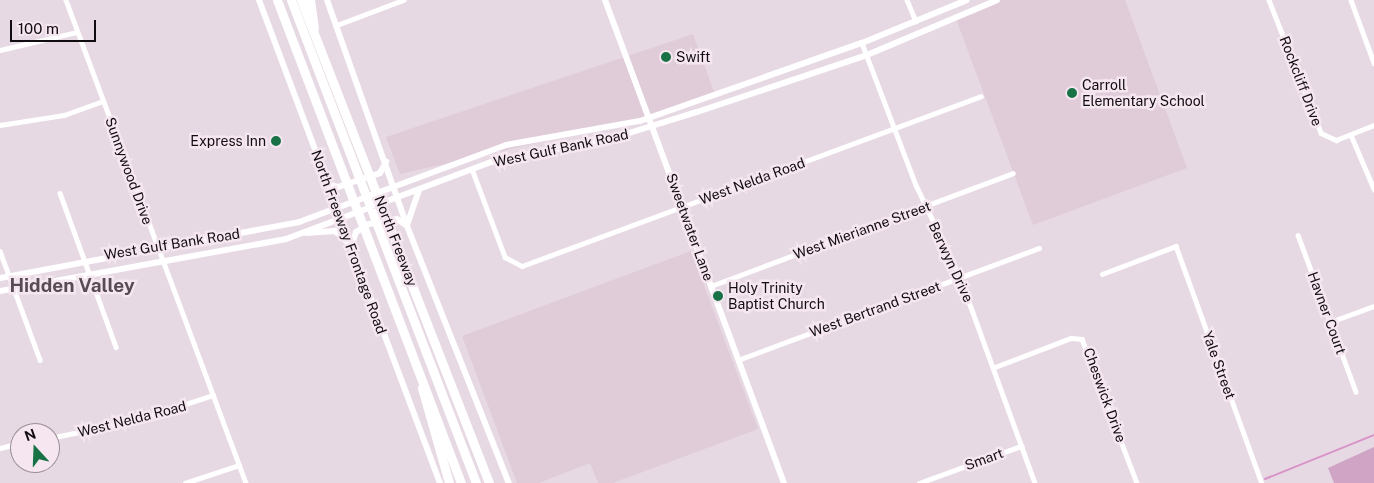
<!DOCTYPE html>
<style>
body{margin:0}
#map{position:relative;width:1374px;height:483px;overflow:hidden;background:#e7d9e3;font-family:"Public Sans",sans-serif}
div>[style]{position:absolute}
.built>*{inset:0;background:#e0cbd9}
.green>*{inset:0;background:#d0a4c4}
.stream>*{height:2px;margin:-1px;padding:0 1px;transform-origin:1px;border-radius:1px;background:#d992c7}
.street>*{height:4.5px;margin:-2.25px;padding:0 2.25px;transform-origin:2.25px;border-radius:2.25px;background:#fff}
.secondary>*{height:6px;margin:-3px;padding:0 3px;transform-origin:3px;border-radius:3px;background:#fff}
.highway>*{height:9px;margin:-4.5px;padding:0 4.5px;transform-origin:4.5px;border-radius:4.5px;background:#fff}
.dots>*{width:14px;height:14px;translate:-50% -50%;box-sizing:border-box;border:2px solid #f5e6f0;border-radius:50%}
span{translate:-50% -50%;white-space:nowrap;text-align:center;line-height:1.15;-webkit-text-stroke:5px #f5e6f0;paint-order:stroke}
.poi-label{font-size:14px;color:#110c10}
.left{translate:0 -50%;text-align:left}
.right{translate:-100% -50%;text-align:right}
.street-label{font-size:14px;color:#110c10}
.district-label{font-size:19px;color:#574c54;font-weight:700}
.north{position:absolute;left:10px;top:423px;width:50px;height:50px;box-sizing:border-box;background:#f5e6f0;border:1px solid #9a8f96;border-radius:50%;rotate:340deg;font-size:14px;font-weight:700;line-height:20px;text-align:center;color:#110c10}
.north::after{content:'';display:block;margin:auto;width:18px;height:22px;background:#197246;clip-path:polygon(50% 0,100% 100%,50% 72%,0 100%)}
.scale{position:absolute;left:10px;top:20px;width:86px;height:22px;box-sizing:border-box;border:2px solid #110c10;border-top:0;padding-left:6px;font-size:15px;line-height:18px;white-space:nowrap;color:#110c10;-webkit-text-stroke:4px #f5e6f0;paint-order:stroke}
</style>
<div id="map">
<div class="built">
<div style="clip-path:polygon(998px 0,1125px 0,1187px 168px,1033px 225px,956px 19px)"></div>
<div style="clip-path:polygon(693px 34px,714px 92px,630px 122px,400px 174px,386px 137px)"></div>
<div style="clip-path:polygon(691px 251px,758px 429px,613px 483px,598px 483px,590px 463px,539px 483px,517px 483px,462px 336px)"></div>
</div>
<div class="green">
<div style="clip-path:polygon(1374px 447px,1374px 483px,1334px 483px,1328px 468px)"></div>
</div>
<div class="stream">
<div style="left:1265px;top:479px;width:118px;rotate:-22deg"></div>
</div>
<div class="street">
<div style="left:66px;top:0;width:515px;rotate:69.56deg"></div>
<div style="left:907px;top:0;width:23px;rotate:67deg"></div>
<div style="left:1269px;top:0;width:143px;rotate:68.6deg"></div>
<div style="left:1321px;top:133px;width:17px;rotate:25deg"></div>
<div style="left:1336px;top:140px;width:41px;rotate:-21.5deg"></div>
<div style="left:1351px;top:0;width:67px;rotate:69.9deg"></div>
<div style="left:337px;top:25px;width:71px;rotate:-20.7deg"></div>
<div style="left:862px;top:43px;width:152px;rotate:69.2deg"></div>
<div style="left:916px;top:185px;width:102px;rotate:64.4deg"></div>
<div style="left:960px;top:277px;width:219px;rotate:70deg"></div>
<div style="left:0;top:50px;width:79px;rotate:-13.2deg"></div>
<div style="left:0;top:125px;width:65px;rotate:-8.9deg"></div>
<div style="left:64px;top:115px;width:41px;rotate:-19.7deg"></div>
<div style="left:1351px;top:135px;width:59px;rotate:66.9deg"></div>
<div style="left:472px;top:169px;width:94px;rotate:69.4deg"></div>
<div style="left:505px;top:257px;width:19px;rotate:28deg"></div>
<div style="left:522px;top:266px;width:489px;rotate:-20.3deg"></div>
<div style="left:60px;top:193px;width:164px;rotate:70deg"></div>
<div style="left:1298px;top:235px;width:167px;rotate:69.7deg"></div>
<div style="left:0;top:251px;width:116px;rotate:69.8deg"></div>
<div style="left:1102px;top:274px;width:79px;rotate:-20.7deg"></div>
<div style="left:1176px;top:246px;width:252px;rotate:70.1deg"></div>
<div style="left:711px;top:286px;width:322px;rotate:-20.5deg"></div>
<div style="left:1330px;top:322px;width:47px;rotate:-20deg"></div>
<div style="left:738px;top:360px;width:321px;rotate:-20.4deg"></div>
<div style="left:995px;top:367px;width:81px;rotate:-20.9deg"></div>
<div style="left:1071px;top:338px;width:11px;rotate:5deg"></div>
<div style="left:1082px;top:339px;width:154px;rotate:69.1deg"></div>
<div style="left:50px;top:438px;width:89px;rotate:-11.7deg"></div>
<div style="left:137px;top:420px;width:80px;rotate:-18.2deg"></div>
<div style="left:0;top:448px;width:21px;rotate:-14deg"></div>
<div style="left:185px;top:483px;width:57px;rotate:-18.4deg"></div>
<div style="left:919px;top:483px;width:109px;rotate:-19.9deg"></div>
</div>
<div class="secondary">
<div style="left:259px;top:0;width:516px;rotate:69.46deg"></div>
<div style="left:327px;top:0;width:240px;rotate:70.5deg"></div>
<div style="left:407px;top:226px;width:277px;rotate:68.4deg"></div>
<div style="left:605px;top:0;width:515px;rotate:69.67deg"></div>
<div style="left:327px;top:184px;width:11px;rotate:15deg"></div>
<div style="left:338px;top:187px;width:44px;rotate:-18.4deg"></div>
<div style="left:380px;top:173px;width:13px;rotate:-61deg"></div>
<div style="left:407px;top:225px;width:37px;rotate:-71deg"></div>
<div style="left:306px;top:233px;width:29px;rotate:-4deg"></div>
<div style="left:335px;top:231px;width:15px;rotate:42deg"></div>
<div style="left:351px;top:246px;width:15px;rotate:-70deg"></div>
<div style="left:356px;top:232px;width:15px;rotate:-32deg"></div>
<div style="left:369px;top:224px;width:28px;rotate:-10deg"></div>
<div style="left:397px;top:219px;width:11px;rotate:34deg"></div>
<div style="left:0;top:278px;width:304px;rotate:-10.6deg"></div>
<div style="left:299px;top:222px;width:221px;rotate:-20.4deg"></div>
<div style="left:506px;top:145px;width:136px;rotate:-10.2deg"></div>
<div style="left:640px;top:121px;width:235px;rotate:-19.4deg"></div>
<div style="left:862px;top:43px;width:113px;rotate:-22.3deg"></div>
<div style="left:0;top:291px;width:291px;rotate:-10.3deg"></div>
<div style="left:286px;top:239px;width:219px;rotate:-20.6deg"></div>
<div style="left:491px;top:162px;width:124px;rotate:-11.1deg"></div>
<div style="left:613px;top:138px;width:88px;rotate:-17.2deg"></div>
<div style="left:697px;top:112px;width:179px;rotate:-18.5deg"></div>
<div style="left:867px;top:55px;width:141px;rotate:-22.9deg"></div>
</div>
<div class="highway">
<div style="left:277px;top:0;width:517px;rotate:69.15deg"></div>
<div style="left:291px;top:0;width:517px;rotate:69.04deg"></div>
<div style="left:301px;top:0;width:518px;rotate:68.73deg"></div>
<div style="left:310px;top:0;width:28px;rotate:82deg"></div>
<div style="left:422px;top:388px;width:99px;rotate:74.1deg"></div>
</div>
<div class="dots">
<div style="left:666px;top:57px;background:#197246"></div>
<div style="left:1072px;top:93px;background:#197246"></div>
<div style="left:276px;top:141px;background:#197246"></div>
<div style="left:718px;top:296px;background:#197246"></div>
</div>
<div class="poi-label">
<span class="left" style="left:676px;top:57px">Swift</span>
<span class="left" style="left:1082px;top:93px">Carroll<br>Elementary School</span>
<span class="right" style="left:266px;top:141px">Express Inn</span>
<span class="left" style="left:728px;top:296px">Holy Trinity<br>Baptist Church</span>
</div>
<div class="street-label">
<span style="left:1301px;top:81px;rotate:69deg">Rockcliff Drive</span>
<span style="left:561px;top:148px;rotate:-12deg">West Gulf Bank Road</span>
<span style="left:129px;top:171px;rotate:70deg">Sunnywood Drive</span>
<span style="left:752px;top:181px;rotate:-20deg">West Nelda Road</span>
<span style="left:690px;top:227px;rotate:70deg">Sweetwater Lane</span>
<span style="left:862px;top:230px;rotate:-20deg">West Mierianne Street</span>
<span style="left:396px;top:241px;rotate:69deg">North Freeway</span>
<span style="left:349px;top:242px;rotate:70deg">North Freeway Frontage Road</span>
<span style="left:172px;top:244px;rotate:-9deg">West Gulf Bank Road</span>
<span style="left:951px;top:262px;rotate:65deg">Berwyn Drive</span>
<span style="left:875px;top:309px;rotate:-20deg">West Bertrand Street</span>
<span style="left:1327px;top:313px;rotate:70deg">Havner Court</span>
<span style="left:1219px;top:365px;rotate:70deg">Yale Street</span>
<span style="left:1105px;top:395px;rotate:70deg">Cheswick Drive</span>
<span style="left:132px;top:419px;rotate:-14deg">West Nelda Road</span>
<span style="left:984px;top:459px;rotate:-20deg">Smart</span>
</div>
<div class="district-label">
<span style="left:72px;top:286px">Hidden Valley</span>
</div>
<div class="north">N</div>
<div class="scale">100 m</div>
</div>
